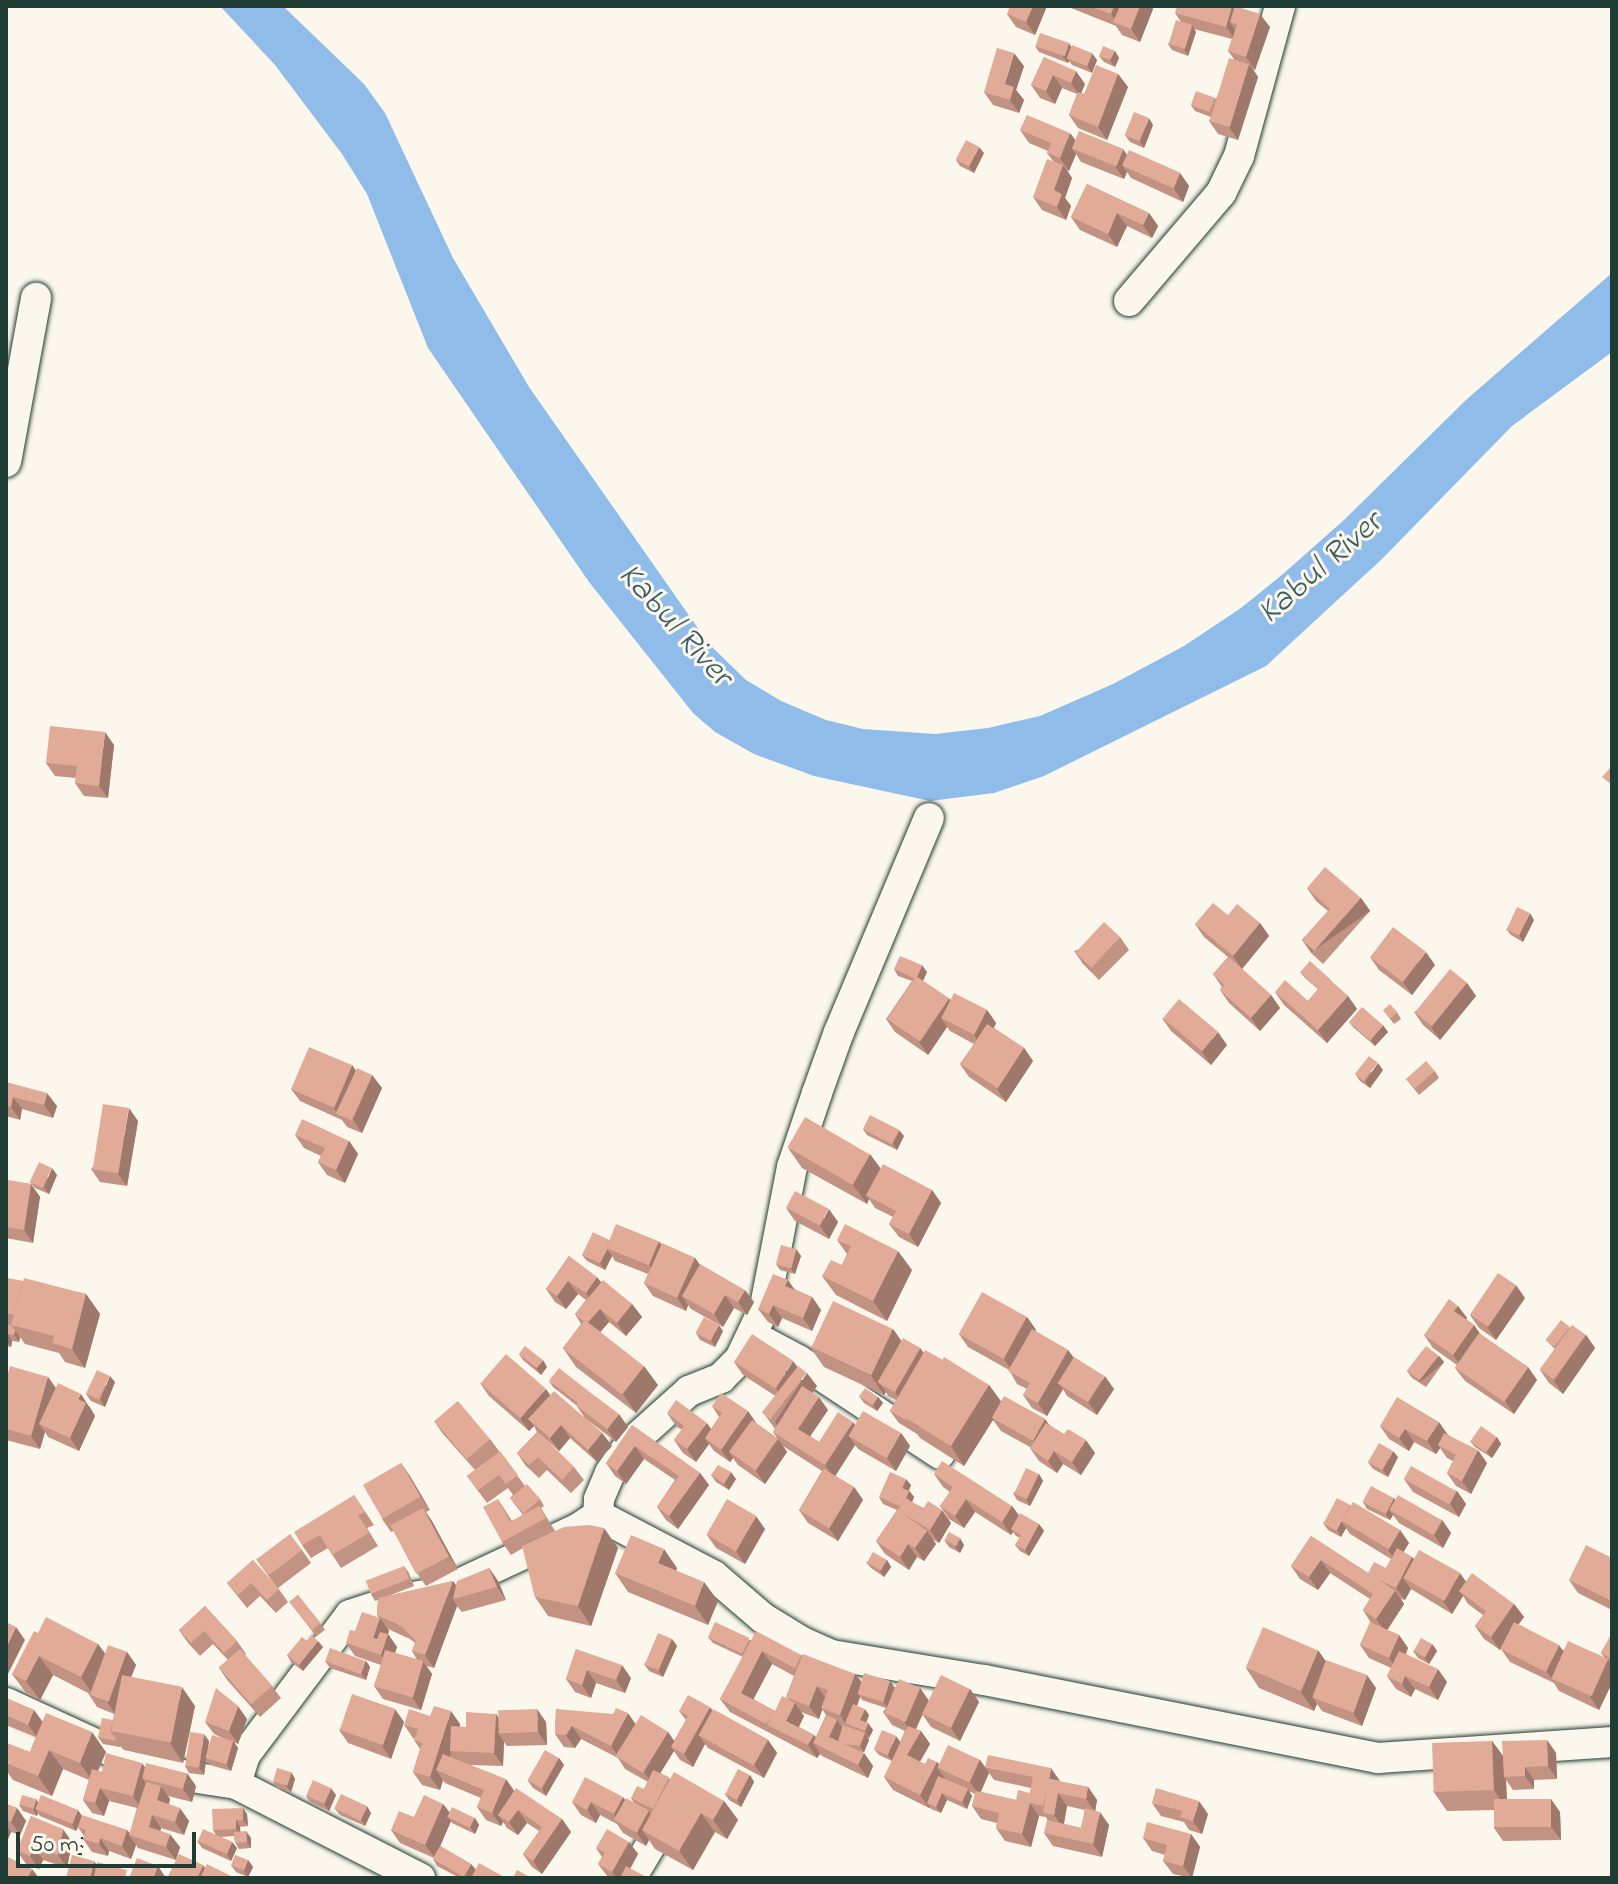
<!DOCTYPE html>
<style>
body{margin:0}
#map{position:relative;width:1618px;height:1884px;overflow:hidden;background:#fbf7ec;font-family:"Indie Flower",sans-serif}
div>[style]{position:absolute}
.water>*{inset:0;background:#90bce9}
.path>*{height:4px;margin-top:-2px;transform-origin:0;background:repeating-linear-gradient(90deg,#1f3d34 0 2px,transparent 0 8px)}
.roads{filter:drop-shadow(0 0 2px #1f3d34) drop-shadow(0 0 2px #1f3d34)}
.minor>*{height:30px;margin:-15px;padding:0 15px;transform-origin:15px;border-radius:15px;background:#fbf7ec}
.wall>*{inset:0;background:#c29383;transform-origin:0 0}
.shaded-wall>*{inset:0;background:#9e786a;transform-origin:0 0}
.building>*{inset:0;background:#e2ab98;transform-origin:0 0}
span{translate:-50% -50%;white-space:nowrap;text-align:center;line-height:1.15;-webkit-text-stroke:6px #fbf7ec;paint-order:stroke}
.water-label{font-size:34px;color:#3b5d61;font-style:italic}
.frame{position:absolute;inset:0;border:8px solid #1f3d34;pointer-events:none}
.scale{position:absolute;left:16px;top:1832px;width:180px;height:36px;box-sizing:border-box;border:4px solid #1f3d34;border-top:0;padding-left:10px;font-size:24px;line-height:28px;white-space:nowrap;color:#1f3d34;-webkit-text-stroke:6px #fbf7ec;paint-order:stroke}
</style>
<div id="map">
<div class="water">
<div style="clip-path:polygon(220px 6px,283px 6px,364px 84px,385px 113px,453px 258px,529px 387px,709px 644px,746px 680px,781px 701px,826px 720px,863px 729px,935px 734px,988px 728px,1040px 716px,1113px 684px,1184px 646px,1241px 608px,1283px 574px,1344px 520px,1467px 399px,1612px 273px,1612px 352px,1512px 426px,1382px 559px,1266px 666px,1044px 776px,994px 793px,930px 801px,814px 776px,754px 754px,715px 732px,693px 713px,589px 582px,428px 348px,367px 194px,342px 154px,275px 65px)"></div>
</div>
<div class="path">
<div style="left:78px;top:1863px;width:32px;rotate:-79deg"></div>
</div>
<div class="roads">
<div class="minor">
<div style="left:1129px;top:301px;width:142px;rotate:-49.6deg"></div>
<div style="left:1221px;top:193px;width:41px;rotate:-64.1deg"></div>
<div style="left:1239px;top:156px;width:156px;rotate:-74.7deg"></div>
<div style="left:6px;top:462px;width:167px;rotate:-79.6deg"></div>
<div style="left:753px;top:1336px;width:51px;rotate:28.1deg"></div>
<div style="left:798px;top:1360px;width:170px;rotate:33.5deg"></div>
<div style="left:598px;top:1515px;width:131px;rotate:27.7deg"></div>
<div style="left:714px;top:1576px;width:65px;rotate:40.6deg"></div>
<div style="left:763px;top:1618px;width:46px;rotate:31.6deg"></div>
<div style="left:802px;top:1642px;width:32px;rotate:24deg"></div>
<div style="left:831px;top:1655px;width:155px;rotate:9.3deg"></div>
<div style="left:984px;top:1680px;width:402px;rotate:11.2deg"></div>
<div style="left:1378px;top:1758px;width:235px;rotate:-3.9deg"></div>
<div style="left:6px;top:1703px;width:122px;rotate:24.7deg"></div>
<div style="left:117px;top:1754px;width:71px;rotate:17.9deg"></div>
<div style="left:185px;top:1776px;width:52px;rotate:8.9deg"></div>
<div style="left:236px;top:1784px;width:207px;rotate:27.1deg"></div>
<div style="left:236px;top:1784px;width:30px;rotate:-73deg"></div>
<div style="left:245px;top:1755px;width:175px;rotate:-53.1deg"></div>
<div style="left:350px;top:1615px;width:48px;rotate:-18.1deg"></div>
<div style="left:396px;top:1600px;width:47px;rotate:-9.9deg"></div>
<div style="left:442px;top:1592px;width:151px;rotate:-25deg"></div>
<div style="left:579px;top:1528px;width:23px;rotate:-34deg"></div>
<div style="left:598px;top:1515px;width:16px;rotate:-86deg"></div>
<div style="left:599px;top:1499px;width:28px;rotate:-67deg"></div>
<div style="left:610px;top:1473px;width:34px;rotate:-56deg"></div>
<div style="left:629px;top:1445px;width:81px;rotate:-42deg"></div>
<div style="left:689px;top:1391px;width:35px;rotate:-22deg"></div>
<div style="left:721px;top:1378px;width:27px;rotate:-45deg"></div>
<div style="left:740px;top:1359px;width:59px;rotate:-64.7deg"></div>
<div style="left:765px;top:1306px;width:142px;rotate:-79deg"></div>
<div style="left:792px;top:1167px;width:78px;rotate:-71.3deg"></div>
<div style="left:817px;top:1093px;width:65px;rotate:-70.2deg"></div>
<div style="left:839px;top:1032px;width:232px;rotate:-67.2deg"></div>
<div style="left:631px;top:1878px;width:78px;rotate:-59.2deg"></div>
</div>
</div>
<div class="wall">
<div style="clip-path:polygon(1047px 6px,1035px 35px,1016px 27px,1007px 14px)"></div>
<div style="clip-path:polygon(1070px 6px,1151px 6px,1153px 9px,1140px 42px,1122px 35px,1116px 26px,1071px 8px)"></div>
<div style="clip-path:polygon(1232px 6px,1234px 9px,1270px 27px,1255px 70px,1253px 69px,1258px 77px,1238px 140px,1218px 134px,1209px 121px,1211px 117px,1195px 111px,1191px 105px,1215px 98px,1216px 99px,1234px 59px,1228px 51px,1232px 39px,1194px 29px,1196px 32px,1188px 56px,1172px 50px,1168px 44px,1181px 22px,1175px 13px)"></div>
<div style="clip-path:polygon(1035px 46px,1097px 60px,1092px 73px,1072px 65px,1069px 61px,1068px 63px,1039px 52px)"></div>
<div style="clip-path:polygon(1115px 51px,1119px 58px,1115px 67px,1104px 62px,1099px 56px)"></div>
<div style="clip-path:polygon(1044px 57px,1085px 84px,1081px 93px,1084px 94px,1118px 74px,1128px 87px,1107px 140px,1078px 128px,1069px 115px,1077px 94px,1062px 88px,1055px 104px,1040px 98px,1031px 85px)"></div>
<div style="clip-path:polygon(1024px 66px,1016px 90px,1024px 100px,1019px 113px,993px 105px,984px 92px)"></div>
<div style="clip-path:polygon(1153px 125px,1144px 148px,1130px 142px,1125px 135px)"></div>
<div style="clip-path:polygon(1020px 130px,1076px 140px,1127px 155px,1180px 173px,1189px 186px,1183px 202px,1131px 178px,1127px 172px,1124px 179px,1081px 162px,1076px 154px,1069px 171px,1067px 170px,1072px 178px,1065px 198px,1071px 206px,1066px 220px,1042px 210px,1033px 197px,1053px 161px,1047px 153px,1048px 151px,1029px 143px)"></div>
<div style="clip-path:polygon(984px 153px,974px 173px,960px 166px,956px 160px)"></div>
<div style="clip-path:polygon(1087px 184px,1149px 213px,1158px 226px,1152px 238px,1127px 226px,1117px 247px,1080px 230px,1071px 217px)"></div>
<div style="clip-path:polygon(114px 745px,108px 798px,84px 796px,75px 783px,76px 778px,55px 776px,46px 763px)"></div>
<div style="clip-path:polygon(1307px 888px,1361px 898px,1370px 911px,1323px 964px,1311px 953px,1302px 940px,1328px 911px,1316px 901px)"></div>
<div style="clip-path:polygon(1228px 915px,1260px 923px,1269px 936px,1242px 969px,1271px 995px,1280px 1008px,1260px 1031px,1229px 1003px,1220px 990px,1222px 987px,1213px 974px,1228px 957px,1204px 937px,1195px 924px)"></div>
<div style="clip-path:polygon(1534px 920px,1523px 942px,1511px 935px,1506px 929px)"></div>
<div style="clip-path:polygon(1120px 937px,1129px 950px,1099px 980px,1083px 964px,1074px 951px)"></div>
<div style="clip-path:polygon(1370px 957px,1435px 965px,1412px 995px,1379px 970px)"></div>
<div style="clip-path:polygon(894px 969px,927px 972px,923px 981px,950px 1000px,987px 1010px,996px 1023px,994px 1028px,1024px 1048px,1033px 1061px,1006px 1102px,969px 1077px,960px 1064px,974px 1044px,950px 1031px,947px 1027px,928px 1055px,895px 1032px,886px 1019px,912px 981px,898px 976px)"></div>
<div style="clip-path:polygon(1300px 972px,1329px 978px,1333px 983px,1348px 996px,1357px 1009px,1327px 1043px,1284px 1005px,1275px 992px,1308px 1001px,1318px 989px,1305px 978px)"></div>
<div style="clip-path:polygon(1467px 983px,1476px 996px,1440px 1040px,1423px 1025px,1414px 1012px)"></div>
<div style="clip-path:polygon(1383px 1010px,1397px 1012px,1401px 1019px,1394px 1024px)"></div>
<div style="clip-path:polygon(1162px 1018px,1227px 1045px,1211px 1065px,1171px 1031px)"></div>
<div style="clip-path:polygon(1349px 1022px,1388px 1032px,1375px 1046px,1354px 1028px)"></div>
<div style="clip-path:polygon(352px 1065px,356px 1071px,372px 1075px,382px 1088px,362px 1133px,347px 1127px,342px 1120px,300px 1101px,291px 1089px)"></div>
<div style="clip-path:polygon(1383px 1070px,1370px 1088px,1360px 1081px,1356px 1075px)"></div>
<div style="clip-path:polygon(1435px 1071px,1439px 1078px,1419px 1095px,1406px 1079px)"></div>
<div style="clip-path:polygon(6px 1082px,57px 1106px,53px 1118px,22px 1109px,20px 1120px,6px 1116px)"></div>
<div style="clip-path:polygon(138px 1121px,127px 1186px,100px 1182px,91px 1169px)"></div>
<div style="clip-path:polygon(863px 1129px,904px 1136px,897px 1150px,867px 1135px)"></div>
<div style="clip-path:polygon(295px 1135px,349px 1141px,358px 1154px,345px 1183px,327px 1175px,318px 1162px,321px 1156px,304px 1148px)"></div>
<div style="clip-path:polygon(788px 1148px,880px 1168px,932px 1190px,941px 1203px,918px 1247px,899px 1237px,889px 1224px,893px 1217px,875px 1208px,869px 1199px,867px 1204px,802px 1168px)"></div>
<div style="clip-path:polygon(57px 1175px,49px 1194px,35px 1188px,30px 1182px)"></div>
<div style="clip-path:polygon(6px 1180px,31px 1184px,40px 1197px,33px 1243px,6px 1238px)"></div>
<div style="clip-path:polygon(786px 1208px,838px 1222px,829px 1239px,795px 1221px)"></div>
<div style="clip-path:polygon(609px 1240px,661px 1244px,695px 1258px,700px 1265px,754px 1302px,747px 1315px,734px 1308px,723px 1327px,691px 1309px,688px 1305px,686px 1311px,653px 1296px,644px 1283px,648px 1274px,615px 1261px,612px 1256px,605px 1270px,587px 1261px,582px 1255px)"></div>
<div style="clip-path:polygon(837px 1240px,912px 1270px,887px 1321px,836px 1295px,822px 1276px,842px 1265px,847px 1254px)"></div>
<div style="clip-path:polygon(796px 1249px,801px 1256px,795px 1274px,780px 1270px,776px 1264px)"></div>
<div style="clip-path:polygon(569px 1256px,601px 1282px,632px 1304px,642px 1317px,626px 1336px,609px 1322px,600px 1332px,658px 1385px,636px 1413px,576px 1367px,563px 1348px,581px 1324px,575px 1314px,586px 1300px,578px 1294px,566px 1309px,555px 1302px,546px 1289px)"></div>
<div style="clip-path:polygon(6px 1278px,86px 1294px,100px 1314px,85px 1368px,65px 1362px,59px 1353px,25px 1344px,20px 1337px,19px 1342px,12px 1341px,11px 1347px,6px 1346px,6px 1325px,12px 1326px,6px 1324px)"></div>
<div style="clip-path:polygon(794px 1289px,812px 1297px,821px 1310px,812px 1331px,782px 1318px,778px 1327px,768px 1322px,758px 1309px)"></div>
<div style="clip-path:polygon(1525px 1298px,1496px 1340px,1479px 1328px,1470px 1315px)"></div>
<div style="clip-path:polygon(1458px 1306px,1467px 1318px,1466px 1319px,1474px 1325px,1480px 1334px,1528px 1367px,1537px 1380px,1514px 1414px,1465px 1381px,1455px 1368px,1457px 1365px,1433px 1348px,1424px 1335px)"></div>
<div style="clip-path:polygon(1027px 1317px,1036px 1330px,1035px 1331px,1068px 1350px,1074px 1358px,1114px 1389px,1097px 1415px,1067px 1396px,1063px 1389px,1047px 1416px,1032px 1408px,1023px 1395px,1027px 1389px,1017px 1384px,1009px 1370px,968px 1347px,959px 1334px)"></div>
<div style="clip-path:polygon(1570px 1327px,1586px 1335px,1595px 1348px,1563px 1394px,1549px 1383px,1540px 1370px,1555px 1349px,1546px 1340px)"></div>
<div style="clip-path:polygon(893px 1329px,901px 1341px,920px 1348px,924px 1353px,989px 1385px,1001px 1402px,1045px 1419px,1049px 1425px,1095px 1453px,1081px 1475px,1063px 1464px,1057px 1473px,1039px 1461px,1030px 1448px,1030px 1447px,1001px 1431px,993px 1420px,964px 1466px,920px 1438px,917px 1434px,899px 1423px,890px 1411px,896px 1400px,888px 1396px,886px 1392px,884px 1395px,824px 1367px,810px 1347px)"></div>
<div style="clip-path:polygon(723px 1331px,715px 1347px,700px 1340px,696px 1333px)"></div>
<div style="clip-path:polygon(519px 1354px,547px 1367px,541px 1375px,523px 1360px)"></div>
<div style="clip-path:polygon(1439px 1356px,1444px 1362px,1426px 1387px,1412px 1378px,1407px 1371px)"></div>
<div style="clip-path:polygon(734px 1362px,817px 1386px,812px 1393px,828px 1410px,810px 1436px,819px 1442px,855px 1425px,901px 1433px,910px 1446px,896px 1471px,858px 1449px,855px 1445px,835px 1476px,854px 1487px,863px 1500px,838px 1541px,808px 1523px,799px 1510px,822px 1471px,783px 1446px,787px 1452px,765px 1484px,738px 1465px,733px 1458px,730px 1462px,714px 1451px,709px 1444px,696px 1462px,683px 1453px,674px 1440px,682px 1430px,676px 1426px,667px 1413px,711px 1429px,719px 1417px,712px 1406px,757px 1424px,777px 1438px,773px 1432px,775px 1429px,765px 1415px,777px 1397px,743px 1375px)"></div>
<div style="clip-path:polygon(6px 1373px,48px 1377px,56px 1388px,90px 1407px,95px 1416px,79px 1451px,48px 1437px,45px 1432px,40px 1449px,6px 1440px)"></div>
<div style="clip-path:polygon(549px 1381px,628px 1427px,616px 1442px,585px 1418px,602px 1433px,612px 1446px,597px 1462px,570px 1438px,559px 1451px,540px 1434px,574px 1467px,584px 1480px,571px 1493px,547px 1470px,539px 1478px,526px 1466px,517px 1453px,537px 1432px,534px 1426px,529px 1431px,489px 1396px,480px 1383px,550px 1395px,585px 1418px,576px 1405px,553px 1387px)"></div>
<div style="clip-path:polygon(115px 1382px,105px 1407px,91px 1401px,86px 1394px)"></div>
<div style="clip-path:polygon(859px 1396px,878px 1397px,883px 1403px,877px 1411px,864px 1403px)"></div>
<div style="clip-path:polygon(434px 1421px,490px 1439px,525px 1486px,540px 1499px,544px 1506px,541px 1508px,555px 1531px,618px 1548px,591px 1626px,548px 1616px,535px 1597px,523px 1548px,511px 1555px,502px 1542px,498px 1499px,512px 1521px,523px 1515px,510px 1498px,513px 1495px,508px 1488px,487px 1503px,467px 1476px,475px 1470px,443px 1434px)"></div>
<div style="clip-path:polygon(632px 1425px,700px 1473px,709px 1485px,678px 1529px,666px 1520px,657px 1507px,675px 1480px,644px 1459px,626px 1484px,615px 1476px,606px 1463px)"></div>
<div style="clip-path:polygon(1380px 1426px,1447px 1434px,1487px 1463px,1471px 1494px,1456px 1486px,1447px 1473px,1453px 1461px,1447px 1458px,1440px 1448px,1436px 1454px,1414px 1442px,1409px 1451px,1389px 1439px)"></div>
<div style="clip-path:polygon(1497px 1437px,1501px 1444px,1492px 1458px,1475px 1447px,1470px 1441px)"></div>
<div style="clip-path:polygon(1398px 1457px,1388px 1477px,1373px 1469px,1368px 1462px)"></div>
<div style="clip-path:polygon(401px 1463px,430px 1510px,426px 1512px,458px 1569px,426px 1586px,417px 1573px,394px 1531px,391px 1532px,382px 1519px)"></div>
<div style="clip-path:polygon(934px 1474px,1012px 1506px,1019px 1515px,1039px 1524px,1044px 1531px,1029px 1556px,1020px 1551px,1015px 1545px,1020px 1538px,1016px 1536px,1013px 1532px,1011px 1535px,975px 1512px,964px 1528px,949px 1519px,940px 1506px,950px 1492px,943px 1487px)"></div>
<div style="clip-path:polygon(1039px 1474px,1043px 1481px,1030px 1506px,1017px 1500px,1013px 1493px)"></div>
<div style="clip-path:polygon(711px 1475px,736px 1479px,729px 1490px,716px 1482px)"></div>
<div style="clip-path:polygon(1404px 1479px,1457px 1491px,1466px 1504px,1459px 1517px,1413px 1492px)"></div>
<div style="clip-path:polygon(911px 1485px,909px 1490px,914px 1497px,912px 1502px,951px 1523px,939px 1543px,932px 1539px,936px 1544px,924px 1561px,917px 1557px,909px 1570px,885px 1554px,876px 1541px,897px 1510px,883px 1504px,879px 1497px)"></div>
<div style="clip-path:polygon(354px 1495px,374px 1525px,367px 1528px,378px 1546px,341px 1568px,328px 1548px,311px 1558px,302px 1545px)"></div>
<div style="clip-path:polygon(1394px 1498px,1395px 1500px,1442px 1520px,1451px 1533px,1443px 1548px,1399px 1523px,1393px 1515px,1390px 1520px,1367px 1509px,1363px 1502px)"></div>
<div style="clip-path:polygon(1350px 1505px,1400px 1530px,1409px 1543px,1403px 1552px,1412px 1557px,1414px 1559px,1514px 1604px,1524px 1617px,1518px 1624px,1563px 1650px,1605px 1658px,1601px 1653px,1612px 1633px,1612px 1663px,1610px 1661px,1612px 1665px,1612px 1683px,1599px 1710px,1559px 1691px,1554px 1683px,1510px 1662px,1501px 1649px,1502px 1647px,1500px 1650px,1484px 1639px,1475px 1626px,1483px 1615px,1468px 1604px,1463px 1596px,1452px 1614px,1411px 1589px,1405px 1600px,1401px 1599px,1404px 1604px,1387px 1630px,1399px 1635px,1408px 1648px,1406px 1654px,1447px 1682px,1438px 1700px,1415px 1689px,1411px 1697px,1396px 1689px,1387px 1676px,1391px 1668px,1369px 1658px,1360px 1645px,1371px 1623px,1363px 1610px,1370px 1599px,1330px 1573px,1318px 1590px,1300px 1579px,1291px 1566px,1311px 1536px,1368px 1573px,1386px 1568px,1391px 1559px,1350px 1534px,1346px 1528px,1341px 1537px,1328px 1530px,1323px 1523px)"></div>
<div style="clip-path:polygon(765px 1529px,745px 1564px,716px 1548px,707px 1535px)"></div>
<div style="clip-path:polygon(944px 1540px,964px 1545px,960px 1553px,949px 1547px)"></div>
<div style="clip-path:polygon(302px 1550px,311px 1563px,278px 1588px,288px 1602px,276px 1613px,260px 1596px,247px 1608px,227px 1583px,253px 1560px,275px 1585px,256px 1559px)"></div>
<div style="clip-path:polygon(1612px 1558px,1612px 1610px,1578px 1593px,1569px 1580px)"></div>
<div style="clip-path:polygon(887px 1560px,891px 1567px,884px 1577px,871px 1568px,866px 1562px)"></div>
<div style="clip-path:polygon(evenodd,404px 1566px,409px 1573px,414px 1586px,388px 1596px,453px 1581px,456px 1586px,489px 1568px,498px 1581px,506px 1600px,462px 1612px,457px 1606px,434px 1668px,426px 1666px,432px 1674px,421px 1710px,383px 1699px,374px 1686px,381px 1665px,355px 1656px,346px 1643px,379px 1618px,377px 1615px,378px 1600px,375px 1601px,371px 1594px,404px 1566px,388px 1629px,410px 1639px,415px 1643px,412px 1651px,417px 1660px,395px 1653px,397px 1647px,388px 1634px,389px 1631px,388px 1629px)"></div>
<div style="clip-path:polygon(677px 1568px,676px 1570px,718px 1601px,708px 1625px,628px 1592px,615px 1573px)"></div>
<div style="left:298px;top:1595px;width:44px;height:11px;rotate:52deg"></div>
<div style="clip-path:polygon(205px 1606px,237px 1641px,246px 1654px,245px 1655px,272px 1686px,281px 1698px,260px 1717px,228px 1681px,219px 1668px,228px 1660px,213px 1644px,200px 1656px,188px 1643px,179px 1630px)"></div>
<div style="clip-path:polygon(38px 1633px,98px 1644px,105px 1653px,127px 1652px,136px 1665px,131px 1677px,195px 1706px,183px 1763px,124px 1750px,120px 1746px,120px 1747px,103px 1744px,98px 1737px,113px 1720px,114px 1714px,97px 1707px,88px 1693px,53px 1675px,40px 1700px,26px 1693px,12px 1674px)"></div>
<div style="clip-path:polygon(evenodd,708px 1637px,751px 1640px,801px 1655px,855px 1674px,861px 1682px,890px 1681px,894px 1687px,920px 1688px,929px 1701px,970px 1689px,979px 1702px,960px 1741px,931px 1727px,922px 1714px,916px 1729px,921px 1731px,930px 1744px,920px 1762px,925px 1764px,937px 1762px,939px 1764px,980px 1760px,985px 1767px,1088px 1787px,1097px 1800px,1095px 1811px,1109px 1825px,1102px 1857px,1053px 1846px,1044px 1833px,1048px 1821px,1046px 1817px,1039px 1816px,1031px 1847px,1005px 1841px,996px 1828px,997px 1823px,981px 1819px,972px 1806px,975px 1794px,969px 1791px,972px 1796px,967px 1809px,947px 1800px,941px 1813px,931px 1809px,930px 1807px,929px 1808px,893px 1790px,884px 1777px,892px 1761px,879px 1755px,874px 1749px,900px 1742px,905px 1731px,892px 1725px,883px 1712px,886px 1708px,862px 1700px,860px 1697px,857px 1706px,869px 1715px,866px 1722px,868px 1723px,873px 1730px,869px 1738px,868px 1737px,869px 1740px,864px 1752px,861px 1752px,864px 1753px,873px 1766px,868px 1778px,822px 1756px,820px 1754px,817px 1758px,730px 1712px,720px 1699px,743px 1657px,713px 1643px,708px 1637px,772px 1664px,794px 1676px,786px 1697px,789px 1700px,775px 1711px,753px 1699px,772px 1664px,708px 1637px,822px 1709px,826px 1715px,816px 1737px,814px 1735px,799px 1727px,804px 1716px,801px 1712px,819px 1719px,822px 1709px,708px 1637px,989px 1773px,994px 1780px,1031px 1788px,1030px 1793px,1016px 1800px,981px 1792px,989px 1773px,708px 1637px,1067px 1806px,1085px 1810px,1081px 1828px,1064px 1824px,1067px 1806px)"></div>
<div style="clip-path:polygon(672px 1639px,677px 1646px,663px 1677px,649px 1671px,644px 1664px)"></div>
<div style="clip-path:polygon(1432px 1644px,1437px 1651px,1429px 1664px,1418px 1658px,1413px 1651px)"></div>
<div style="clip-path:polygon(323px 1647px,303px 1671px,291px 1662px,287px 1655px)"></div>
<div style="clip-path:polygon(576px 1649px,631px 1678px,625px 1693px,596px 1683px,591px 1698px,575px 1692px,566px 1679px)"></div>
<div style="clip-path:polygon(325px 1661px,366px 1661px,370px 1667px,366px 1680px,330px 1668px)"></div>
<div style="clip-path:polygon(1326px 1662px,1376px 1688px,1362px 1726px,1322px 1711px,1317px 1704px,1314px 1711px,1259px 1688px,1246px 1668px)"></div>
<div style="clip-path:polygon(6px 1698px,34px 1710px,42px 1721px,106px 1752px,98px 1771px,102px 1772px,145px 1768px,196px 1786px,192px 1802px,168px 1796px,170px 1799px,169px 1804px,189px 1821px,184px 1835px,161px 1828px,160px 1831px,180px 1847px,176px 1860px,138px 1848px,136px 1845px,131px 1859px,109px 1851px,108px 1856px,92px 1852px,83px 1839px,84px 1836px,78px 1827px,76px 1831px,40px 1816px,38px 1813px,37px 1816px,23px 1811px,19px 1805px,36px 1799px,38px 1803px,127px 1830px,130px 1833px,137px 1808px,109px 1801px,104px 1816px,92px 1813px,83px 1800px,89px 1780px,63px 1769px,52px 1796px,13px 1780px,6px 1770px,6px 1745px,30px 1752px,36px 1737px,6px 1725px)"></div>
<div style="clip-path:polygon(556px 1709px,668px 1732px,674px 1741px,686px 1720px,679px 1711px,712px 1710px,768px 1740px,777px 1753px,764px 1778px,708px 1748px,705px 1744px,693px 1767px,680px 1760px,674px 1751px,660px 1773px,670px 1779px,724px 1801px,738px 1820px,727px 1839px,715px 1832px,693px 1870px,655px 1849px,649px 1840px,646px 1846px,623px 1833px,617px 1824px,600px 1815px,596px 1823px,581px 1815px,572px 1802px,625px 1800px,634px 1803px,631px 1798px,644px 1789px,648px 1782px,625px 1769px,618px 1758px,581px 1739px,575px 1748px,564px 1747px,555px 1734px)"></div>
<div style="clip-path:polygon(496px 1714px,498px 1717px,546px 1722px,547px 1745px,507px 1746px,504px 1742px,503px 1766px,470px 1765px,562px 1819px,571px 1832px,542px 1874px,532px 1867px,523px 1854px,539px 1831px,527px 1823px,518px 1835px,507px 1828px,503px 1822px,501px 1826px,486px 1820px,477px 1807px,481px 1798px,445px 1783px,443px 1780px,440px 1790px,422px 1785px,413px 1772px,420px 1749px,414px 1740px,415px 1739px,413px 1738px,404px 1725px,430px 1716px,460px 1724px,460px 1727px,466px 1727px)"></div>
<div style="clip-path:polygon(247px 1719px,238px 1744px,234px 1742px,238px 1748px,231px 1771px,210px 1765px,206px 1760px,204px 1775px,189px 1773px,185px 1766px,209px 1741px,208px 1748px,227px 1740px,214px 1734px,205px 1722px)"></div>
<div style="clip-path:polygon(404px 1722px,391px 1759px,348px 1743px,339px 1730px)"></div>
<div style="clip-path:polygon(1547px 1740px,1556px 1753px,1557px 1779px,1534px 1780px,1534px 1789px,1513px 1790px,1506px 1780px,1507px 1799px,1560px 1812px,1561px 1840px,1503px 1841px,1494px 1828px,1494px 1810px,1447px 1811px,1433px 1791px,1492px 1741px,1503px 1756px)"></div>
<div style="clip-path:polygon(559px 1758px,564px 1765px,546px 1796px,533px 1788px,528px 1781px)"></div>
<div style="clip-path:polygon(291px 1772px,295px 1779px,291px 1792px,277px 1788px,273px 1781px)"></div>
<div style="clip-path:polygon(750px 1775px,754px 1782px,741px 1807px,729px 1800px,725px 1794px)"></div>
<div style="clip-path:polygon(336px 1795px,329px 1811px,310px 1802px,306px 1796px)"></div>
<div style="clip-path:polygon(1152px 1803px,1208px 1814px,1202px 1834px,1189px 1830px,1184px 1822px,1161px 1816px)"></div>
<div style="clip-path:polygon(6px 1804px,17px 1808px,26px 1821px,20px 1835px,11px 1832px,6px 1844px)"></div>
<div style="clip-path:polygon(443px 1804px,450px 1813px,475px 1818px,479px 1825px,475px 1834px,452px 1823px,451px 1821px,440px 1846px,471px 1864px,476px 1870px,506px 1878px,460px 1878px,437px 1866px,433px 1859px,434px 1858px,400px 1843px,391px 1830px,414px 1817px)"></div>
<div style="clip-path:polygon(335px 1809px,371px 1813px,365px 1826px,340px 1815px)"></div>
<div style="clip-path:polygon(247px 1814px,248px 1826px,240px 1827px,240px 1832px,251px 1838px,251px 1848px,239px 1849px,235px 1842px,234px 1836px,221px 1837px,232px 1842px,237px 1848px,231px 1861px,202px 1848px,197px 1841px,216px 1835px,213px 1830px)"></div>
<div style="clip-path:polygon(31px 1816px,72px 1842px,67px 1868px,43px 1860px,39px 1869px,26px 1864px,17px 1851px)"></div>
<div style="clip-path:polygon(1191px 1834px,1200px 1847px,1192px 1878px,1173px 1874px,1163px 1861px,1165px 1855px,1152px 1851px,1143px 1838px)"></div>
<div style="clip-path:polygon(629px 1842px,638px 1854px,630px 1869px,648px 1878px,609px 1878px,608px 1877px,598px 1864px,602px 1857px,596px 1848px)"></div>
<div style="clip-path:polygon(248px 1860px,253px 1867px,248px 1877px,236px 1872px,231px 1865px)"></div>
</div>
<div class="shaded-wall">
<div style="clip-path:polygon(1033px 6px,1047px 6px,1035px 35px,1026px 22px)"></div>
<div style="clip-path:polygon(1114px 6px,1126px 6px,1117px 23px,1111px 14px)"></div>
<div style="clip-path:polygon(1140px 6px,1151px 6px,1153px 9px,1140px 42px,1131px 29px)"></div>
<div style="clip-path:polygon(1232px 6px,1241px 19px,1237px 25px,1230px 22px,1237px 33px,1235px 40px,1226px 27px)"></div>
<div style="clip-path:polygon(1260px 14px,1270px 27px,1255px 70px,1246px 57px)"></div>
<div style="clip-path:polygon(1192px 25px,1196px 32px,1188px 56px,1184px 49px)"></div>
<div style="clip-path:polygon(1069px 43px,1073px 50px,1067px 58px,1069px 61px,1068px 63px,1063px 57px)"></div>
<div style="clip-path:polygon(1115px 51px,1119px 58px,1115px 67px,1110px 60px)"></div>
<div style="clip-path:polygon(1014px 53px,1024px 66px,1016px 90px,1024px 100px,1019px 113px,1010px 100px,1005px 84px)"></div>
<div style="clip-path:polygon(1092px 53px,1097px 60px,1092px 73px,1087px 66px)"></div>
<div style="clip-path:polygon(1249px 64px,1258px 77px,1238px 140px,1229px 127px)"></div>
<div style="clip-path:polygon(1076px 71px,1085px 84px,1080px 96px,1071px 83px)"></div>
<div style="clip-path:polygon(1118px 74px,1128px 87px,1107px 140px,1098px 127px)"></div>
<div style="clip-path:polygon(1053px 75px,1062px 88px,1055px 104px,1046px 91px)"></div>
<div style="clip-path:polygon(1149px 118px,1153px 125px,1144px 148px,1140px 141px)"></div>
<div style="clip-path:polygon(1070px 133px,1080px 146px,1072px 149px,1076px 154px,1069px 171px,1060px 158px)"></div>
<div style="clip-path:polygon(979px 147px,984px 153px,974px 173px,969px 167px)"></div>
<div style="clip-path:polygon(1123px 149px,1132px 162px,1122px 165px,1127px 172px,1124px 179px,1115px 166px)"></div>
<div style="clip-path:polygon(1063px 165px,1072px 178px,1065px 198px,1071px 206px,1066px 220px,1057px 207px,1054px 190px)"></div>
<div style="clip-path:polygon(1180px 173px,1189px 186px,1183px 202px,1174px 189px)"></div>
<div style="clip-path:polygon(1117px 213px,1127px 226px,1117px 247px,1108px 234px)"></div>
<div style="clip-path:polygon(1149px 213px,1158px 226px,1152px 238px,1143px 225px)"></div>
<div style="clip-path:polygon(105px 732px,114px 745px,108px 798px,99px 786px)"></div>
<div style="left:1361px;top:898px;width:16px;height:71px;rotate:55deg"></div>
<div style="clip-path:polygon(1530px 913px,1534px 920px,1523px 942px,1519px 935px)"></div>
<div style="clip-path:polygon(1260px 923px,1269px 936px,1242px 969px,1233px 956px)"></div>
<div style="clip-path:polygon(1426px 952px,1435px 965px,1412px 995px,1403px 982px)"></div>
<div style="clip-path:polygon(922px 965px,927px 972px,921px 985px,916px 979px)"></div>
<div style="clip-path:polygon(1467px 983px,1476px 996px,1440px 1040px,1431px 1027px)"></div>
<div style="clip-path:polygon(1271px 995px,1280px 1008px,1260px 1031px,1251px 1018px)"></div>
<div style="clip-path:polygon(1348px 996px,1357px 1009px,1327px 1043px,1318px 1030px)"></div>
<div style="clip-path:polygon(949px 998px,958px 1011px,941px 1018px,947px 1027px,928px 1055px,919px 1042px)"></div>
<div style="clip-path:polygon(987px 1010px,996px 1023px,983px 1048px,974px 1035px)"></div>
<div style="clip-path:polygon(1383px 1025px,1388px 1032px,1375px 1046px,1371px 1040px)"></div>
<div style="clip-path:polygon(1218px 1032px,1227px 1045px,1211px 1065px,1202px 1052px)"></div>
<div style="clip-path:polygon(1024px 1048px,1033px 1061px,1006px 1102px,997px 1089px)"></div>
<div style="clip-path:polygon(1378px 1063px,1383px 1070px,1370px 1088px,1365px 1082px)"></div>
<div style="clip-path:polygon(352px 1065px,361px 1078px,338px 1114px,333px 1107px)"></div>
<div style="clip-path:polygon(372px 1075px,382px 1088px,362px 1133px,353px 1120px)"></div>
<div style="clip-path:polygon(47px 1093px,57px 1106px,53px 1118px,44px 1105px)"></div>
<div style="clip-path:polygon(13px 1097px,22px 1109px,20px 1120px,11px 1107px)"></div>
<div style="clip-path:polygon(129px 1108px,138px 1121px,127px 1186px,118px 1174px)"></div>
<div style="clip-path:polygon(899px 1130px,904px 1136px,897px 1150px,892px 1143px)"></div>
<div style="clip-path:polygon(349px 1141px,358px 1154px,345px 1183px,336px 1170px)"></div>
<div style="clip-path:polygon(870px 1154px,884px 1173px,866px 1195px,869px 1199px,867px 1204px,853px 1185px)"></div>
<div style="clip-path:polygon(52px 1168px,57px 1175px,49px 1194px,44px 1188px)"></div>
<div style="clip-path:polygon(31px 1184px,40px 1197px,33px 1243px,24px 1230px)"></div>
<div style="clip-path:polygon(932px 1190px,941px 1203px,918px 1247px,909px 1234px)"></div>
<div style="clip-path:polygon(829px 1209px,838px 1222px,829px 1239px,820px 1226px)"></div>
<div style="clip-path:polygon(659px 1241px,668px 1254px,658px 1278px,649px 1265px)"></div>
<div style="clip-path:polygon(607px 1249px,612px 1256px,605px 1270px,600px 1263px)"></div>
<div style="clip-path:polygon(796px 1249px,801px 1256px,795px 1274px,790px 1268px)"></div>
<div style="clip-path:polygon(898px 1251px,912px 1270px,887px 1321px,873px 1301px)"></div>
<div style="clip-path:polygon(695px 1258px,704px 1271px,682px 1296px,688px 1305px,686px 1311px,677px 1298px)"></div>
<div style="clip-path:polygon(597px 1277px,607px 1290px,595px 1306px,586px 1293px)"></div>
<div style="clip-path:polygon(788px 1280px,797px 1293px,785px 1286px)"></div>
<div style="clip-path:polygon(568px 1281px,578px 1294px,566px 1309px,557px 1296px)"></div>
<div style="clip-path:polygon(1516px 1285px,1525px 1298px,1496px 1340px,1487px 1327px)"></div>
<div style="clip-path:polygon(745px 1290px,754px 1302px,747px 1315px,738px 1302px)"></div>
<div style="clip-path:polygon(86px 1294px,100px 1314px,85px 1368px,72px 1349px)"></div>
<div style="clip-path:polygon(725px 1295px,734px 1308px,723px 1327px,714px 1314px)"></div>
<div style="clip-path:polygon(812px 1297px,821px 1310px,812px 1331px,803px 1318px)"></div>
<div style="clip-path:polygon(632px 1304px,642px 1317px,626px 1336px,617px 1323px)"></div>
<div style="clip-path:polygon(773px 1305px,782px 1318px,778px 1327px,769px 1314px)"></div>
<div style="clip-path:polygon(1458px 1306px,1467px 1318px,1463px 1324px,1454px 1311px)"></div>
<div style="clip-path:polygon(600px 1309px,609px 1322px,596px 1337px,587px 1324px)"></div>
<div style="clip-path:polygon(1027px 1317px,1036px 1330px,1013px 1372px,1004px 1359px)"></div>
<div style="clip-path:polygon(719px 1325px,723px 1331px,715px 1347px,711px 1340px)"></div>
<div style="clip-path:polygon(1474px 1325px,1483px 1338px,1462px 1368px,1453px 1355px)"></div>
<div style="clip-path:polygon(893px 1329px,907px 1349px,879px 1383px,886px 1392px,884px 1395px,871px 1376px)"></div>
<div style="clip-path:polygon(15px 1331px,20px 1337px,19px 1342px,14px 1335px)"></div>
<div style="clip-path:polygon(8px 1334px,12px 1341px,11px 1347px,6px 1341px)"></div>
<div style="clip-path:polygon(1586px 1335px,1595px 1348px,1563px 1394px,1554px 1381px)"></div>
<div style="clip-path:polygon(920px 1348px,929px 1361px,904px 1405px,895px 1392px)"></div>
<div style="clip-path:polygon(1068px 1350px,1077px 1363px,1058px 1383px,1063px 1389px,1047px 1416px,1038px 1403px)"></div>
<div style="left:1439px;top:1356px;width:8px;height:31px;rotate:50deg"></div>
<div style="clip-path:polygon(543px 1360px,547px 1367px,541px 1375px,536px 1368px)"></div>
<div style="clip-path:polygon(793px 1361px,803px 1374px,785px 1402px,776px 1389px)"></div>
<div style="clip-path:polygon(644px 1366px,658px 1385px,636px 1413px,623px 1394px)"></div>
<div style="clip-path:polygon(1528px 1367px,1537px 1380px,1514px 1414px,1505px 1401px)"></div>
<div style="clip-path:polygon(807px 1373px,817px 1386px,784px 1435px,775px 1422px)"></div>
<div style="clip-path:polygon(110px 1376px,115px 1382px,105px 1407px,100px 1400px)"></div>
<div style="clip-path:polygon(1105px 1376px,1114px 1389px,1097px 1415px,1088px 1402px)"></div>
<div style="clip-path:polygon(48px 1377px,57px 1390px,39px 1424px,45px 1432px,40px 1449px,31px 1436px)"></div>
<div style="clip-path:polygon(989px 1385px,1003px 1404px,964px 1466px,951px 1446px)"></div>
<div style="clip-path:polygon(546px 1389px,555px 1402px,528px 1419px,534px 1426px,529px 1431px,520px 1418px)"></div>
<div style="clip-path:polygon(81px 1394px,95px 1416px,79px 1451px,70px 1438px,78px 1399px)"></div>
<div style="clip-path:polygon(819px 1397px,828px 1410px,807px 1441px,798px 1429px)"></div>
<div style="clip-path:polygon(878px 1397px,883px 1403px,877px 1411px,873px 1405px)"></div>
<div style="clip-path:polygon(748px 1411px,757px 1424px,729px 1452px,733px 1458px,730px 1462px,721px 1450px)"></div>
<div style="clip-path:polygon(619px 1414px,628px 1427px,616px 1442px,607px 1429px)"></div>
<div style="clip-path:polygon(1045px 1419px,1054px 1432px,1042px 1454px,1033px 1441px)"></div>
<div style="clip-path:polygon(853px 1422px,862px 1435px,849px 1436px,855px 1445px,834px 1478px,825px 1465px)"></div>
<div style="clip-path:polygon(1439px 1422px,1448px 1435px,1438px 1445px,1440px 1448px,1436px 1454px,1427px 1441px)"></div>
<div style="clip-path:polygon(707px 1423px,716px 1436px,705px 1438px,709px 1444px,696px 1462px,687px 1449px)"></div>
<div style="clip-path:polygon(561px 1425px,570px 1438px,559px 1451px,550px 1438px)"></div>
<div style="clip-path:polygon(1405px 1429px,1414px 1442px,1409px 1451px,1399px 1438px)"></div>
<div style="clip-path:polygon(602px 1433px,612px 1446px,597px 1462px,588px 1450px)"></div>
<div style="clip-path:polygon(901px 1433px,910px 1446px,896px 1471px,887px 1458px)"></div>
<div style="clip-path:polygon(1497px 1437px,1501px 1444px,1492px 1458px,1487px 1452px)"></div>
<div style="clip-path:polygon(778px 1439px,787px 1452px,765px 1484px,756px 1471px)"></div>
<div style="clip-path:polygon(1086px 1440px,1095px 1453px,1081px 1475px,1072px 1462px)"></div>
<div style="clip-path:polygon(635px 1446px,644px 1459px,626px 1484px,617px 1471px)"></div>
<div style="clip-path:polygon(1478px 1450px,1487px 1463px,1471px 1494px,1462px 1481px)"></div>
<div style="clip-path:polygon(1054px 1451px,1063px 1464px,1057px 1473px,1048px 1461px)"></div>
<div style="clip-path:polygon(1393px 1451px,1398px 1457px,1388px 1477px,1383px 1470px)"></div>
<div style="clip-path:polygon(401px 1463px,410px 1476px,430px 1510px,421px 1497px)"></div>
<div style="clip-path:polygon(731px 1472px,736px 1479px,729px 1490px,724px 1484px)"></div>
<div style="clip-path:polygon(700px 1473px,709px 1485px,678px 1529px,669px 1516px)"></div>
<div style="clip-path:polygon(1039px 1474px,1043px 1481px,1030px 1506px,1026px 1500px)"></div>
<div style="clip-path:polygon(906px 1479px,911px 1485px,907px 1494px,902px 1488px)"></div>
<div style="clip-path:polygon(854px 1487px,863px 1500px,838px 1541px,829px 1528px)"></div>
<div style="clip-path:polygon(909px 1491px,914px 1497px,907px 1514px,902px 1507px)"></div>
<div style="clip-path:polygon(1457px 1491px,1466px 1504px,1459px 1517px,1450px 1504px)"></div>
<div style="clip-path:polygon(1394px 1498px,1398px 1505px,1389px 1510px,1393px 1515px,1390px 1520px,1386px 1514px)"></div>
<div style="clip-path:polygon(966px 1499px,975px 1512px,964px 1528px,955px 1516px)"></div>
<div style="clip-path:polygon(1012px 1506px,1021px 1519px,1011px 1529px,1013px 1532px,1011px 1535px,1002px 1522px)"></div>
<div style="clip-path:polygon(423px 1508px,432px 1521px,458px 1569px,449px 1556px)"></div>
<div style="clip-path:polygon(942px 1510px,951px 1523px,939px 1543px,930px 1530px)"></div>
<div style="clip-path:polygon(756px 1516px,765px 1529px,745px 1564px,736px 1551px)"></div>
<div style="clip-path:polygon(1442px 1520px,1451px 1533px,1443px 1548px,1434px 1535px)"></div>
<div style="clip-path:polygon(1341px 1521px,1346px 1528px,1341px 1537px,1337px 1530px)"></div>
<div style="clip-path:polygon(1039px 1524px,1044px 1531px,1029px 1556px,1025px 1550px)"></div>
<div style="clip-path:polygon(604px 1528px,618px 1548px,591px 1626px,578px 1606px)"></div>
<div style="clip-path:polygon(1400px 1530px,1409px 1543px,1397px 1563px,1388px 1550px)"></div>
<div style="clip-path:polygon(927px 1531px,936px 1544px,924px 1561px,915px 1548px)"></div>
<div style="clip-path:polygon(960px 1538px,964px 1545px,960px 1553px,955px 1547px)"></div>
<div style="clip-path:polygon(908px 1544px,917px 1557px,909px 1570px,900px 1557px)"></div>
<div style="clip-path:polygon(664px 1549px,677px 1568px,672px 1582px,658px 1563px)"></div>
<div style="clip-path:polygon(1412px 1557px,1422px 1570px,1403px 1578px,1411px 1589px,1405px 1600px,1396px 1588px)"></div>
<div style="clip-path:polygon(887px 1560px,891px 1567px,884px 1577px,880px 1571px)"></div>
<div style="clip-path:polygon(1321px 1560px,1330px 1573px,1318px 1590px,1309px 1577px)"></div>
<div style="clip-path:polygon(489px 1568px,498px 1581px,506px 1600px,497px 1587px)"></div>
<div style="clip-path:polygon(1460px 1573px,1469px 1586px,1459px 1591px,1463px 1596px,1452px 1614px,1443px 1601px)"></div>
<div style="clip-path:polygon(453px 1581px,462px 1594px,453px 1599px,457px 1606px,434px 1668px,425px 1655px)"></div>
<div style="clip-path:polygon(704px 1582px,718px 1601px,708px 1625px,695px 1606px)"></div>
<div style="clip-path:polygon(1395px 1591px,1404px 1604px,1386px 1632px,1376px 1619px)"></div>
<div style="clip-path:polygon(1514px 1604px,1524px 1617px,1500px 1650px,1491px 1637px)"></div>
<div style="clip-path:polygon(380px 1618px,389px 1631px,388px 1634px,397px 1647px,390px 1668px,381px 1655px,382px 1651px,373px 1638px)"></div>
<div style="clip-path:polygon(16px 1627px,25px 1640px,6px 1678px,6px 1648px)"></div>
<div style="clip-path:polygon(1399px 1635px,1408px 1648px,1398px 1671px,1389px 1658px)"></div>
<div style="clip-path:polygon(672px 1639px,677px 1646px,663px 1677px,658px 1670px)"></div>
<div style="clip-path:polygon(318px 1641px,323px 1647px,303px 1671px,299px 1665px)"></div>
<div style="clip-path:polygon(98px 1644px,111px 1663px,94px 1696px,81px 1677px)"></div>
<div style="clip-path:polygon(1432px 1644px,1437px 1651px,1429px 1664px,1424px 1657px)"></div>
<div style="clip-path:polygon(1559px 1645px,1568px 1658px,1552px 1679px,1546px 1671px)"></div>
<div style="clip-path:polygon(1318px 1650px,1332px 1670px,1313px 1698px,1317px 1704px,1314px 1711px,1301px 1692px)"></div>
<div style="clip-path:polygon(762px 1651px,772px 1664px,750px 1706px,741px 1693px)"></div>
<div style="clip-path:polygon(127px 1652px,136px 1665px,116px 1715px,107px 1702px)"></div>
<div style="clip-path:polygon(39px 1656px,53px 1675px,40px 1700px,26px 1681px)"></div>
<div style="clip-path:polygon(1608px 1659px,1612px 1665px,1612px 1683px,1599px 1710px,1590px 1697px)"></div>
<div style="clip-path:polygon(366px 1661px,370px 1667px,366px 1680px,361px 1673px)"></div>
<div style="clip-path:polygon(423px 1661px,432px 1674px,421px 1710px,412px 1697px)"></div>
<div style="clip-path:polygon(622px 1665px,631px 1678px,625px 1693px,616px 1680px)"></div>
<div style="clip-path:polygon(1438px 1669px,1447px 1682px,1438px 1700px,1429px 1687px)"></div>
<div style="clip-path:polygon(587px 1670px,596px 1683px,591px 1698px,582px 1685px)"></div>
<div style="clip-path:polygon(855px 1674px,865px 1686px,858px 1694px,860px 1697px,850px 1725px,845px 1723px,840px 1715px)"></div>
<div style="clip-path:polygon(1367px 1675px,1376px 1688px,1362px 1726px,1353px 1713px)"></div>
<div style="clip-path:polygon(1405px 1676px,1415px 1689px,1411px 1697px,1402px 1684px)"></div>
<div style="clip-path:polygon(890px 1681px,894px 1687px,888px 1708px,883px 1702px)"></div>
<div style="clip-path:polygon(817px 1686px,826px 1699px,819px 1719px,809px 1706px)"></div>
<div style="clip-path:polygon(182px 1687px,195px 1706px,183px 1763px,170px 1743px)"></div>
<div style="clip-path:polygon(920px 1688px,929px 1701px,913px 1735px,904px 1722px)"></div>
<div style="clip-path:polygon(970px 1689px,979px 1702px,960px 1741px,951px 1728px)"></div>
<div style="clip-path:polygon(795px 1703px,804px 1716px,795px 1734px,786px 1721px)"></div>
<div style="clip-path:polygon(238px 1706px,247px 1719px,238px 1744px,229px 1731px)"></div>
<div style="clip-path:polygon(710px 1707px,719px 1720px,699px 1735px,705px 1744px,693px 1767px,684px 1754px)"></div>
<div style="clip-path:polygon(395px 1709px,404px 1722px,391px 1759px,382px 1746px)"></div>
<div style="clip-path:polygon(537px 1709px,546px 1722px,547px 1745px,538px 1732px)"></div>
<div style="clip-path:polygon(865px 1709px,869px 1715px,865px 1726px,860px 1720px)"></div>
<div style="clip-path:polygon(34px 1710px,43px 1723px,37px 1737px,28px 1725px)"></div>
<div style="clip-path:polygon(451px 1711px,460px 1724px,452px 1752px,450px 1751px,451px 1754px,445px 1773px,436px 1770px,443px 1780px,440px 1790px,430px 1777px)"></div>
<div style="clip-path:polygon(628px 1713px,637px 1726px,620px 1759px,611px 1746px)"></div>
<div style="clip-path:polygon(496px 1714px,505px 1727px,498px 1733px,504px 1742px,503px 1766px,494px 1753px)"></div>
<div style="clip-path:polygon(837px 1720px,846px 1733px,842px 1743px,829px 1737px)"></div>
<div style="clip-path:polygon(868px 1723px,873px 1730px,869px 1738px,865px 1731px)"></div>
<div style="clip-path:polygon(572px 1726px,581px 1739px,575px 1748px,566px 1735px)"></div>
<div style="clip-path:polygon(921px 1731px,930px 1744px,916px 1768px,907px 1755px)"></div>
<div style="clip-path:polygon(92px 1732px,106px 1752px,93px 1782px,80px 1763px)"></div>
<div style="clip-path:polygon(668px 1732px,677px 1745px,671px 1747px,674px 1751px,653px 1785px,644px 1772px)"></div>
<div style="clip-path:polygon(865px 1733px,869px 1740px,864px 1752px,860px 1746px)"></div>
<div style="clip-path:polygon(204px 1734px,209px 1741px,204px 1775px,199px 1768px)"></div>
<div style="clip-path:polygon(814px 1735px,823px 1748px,813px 1743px,820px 1754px,817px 1758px,808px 1745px)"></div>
<div style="clip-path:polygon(896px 1736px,901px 1743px,892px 1761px,888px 1755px)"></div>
<div style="clip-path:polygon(768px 1740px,777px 1753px,764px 1778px,754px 1765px)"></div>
<div style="clip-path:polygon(1547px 1740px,1556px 1753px,1557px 1779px,1548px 1766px)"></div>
<div style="clip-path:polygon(233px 1741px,238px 1748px,231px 1771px,226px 1764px)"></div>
<div style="clip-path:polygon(1492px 1741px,1506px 1760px,1504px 1777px,1506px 1780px,1507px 1809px,1494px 1790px)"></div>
<div style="clip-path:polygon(49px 1750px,63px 1769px,52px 1796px,38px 1776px)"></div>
<div style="clip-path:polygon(864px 1753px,873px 1766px,868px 1778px,858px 1765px)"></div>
<div style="clip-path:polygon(559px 1758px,564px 1765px,546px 1796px,542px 1789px)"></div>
<div style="clip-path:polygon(980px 1760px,989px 1773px,979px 1795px,970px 1782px)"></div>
<div style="clip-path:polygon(937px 1762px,943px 1771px,937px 1768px,945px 1778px,931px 1804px,927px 1803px,930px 1807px,929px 1808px,920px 1795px)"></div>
<div style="clip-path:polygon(142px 1763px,151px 1776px,143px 1779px,148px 1787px,142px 1809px,133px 1796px)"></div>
<div style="clip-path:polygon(1525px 1767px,1534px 1780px,1534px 1789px,1525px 1776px)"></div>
<div style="clip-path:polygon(1051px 1768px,1060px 1781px,1049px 1779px)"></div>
<div style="clip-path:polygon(291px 1772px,295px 1779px,291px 1792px,286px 1786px)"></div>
<div style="clip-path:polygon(187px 1773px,196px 1786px,192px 1802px,183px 1789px)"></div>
<div style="clip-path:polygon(750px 1775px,754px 1782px,741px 1807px,737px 1800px)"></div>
<div style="clip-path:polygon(506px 1779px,515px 1792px,498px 1815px,503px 1822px,501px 1826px,492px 1813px)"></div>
<div style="clip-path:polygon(161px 1786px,170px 1799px,166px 1813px,157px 1800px)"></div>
<div style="clip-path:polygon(1088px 1787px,1097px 1800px,1095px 1812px,1086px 1799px)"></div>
<div style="clip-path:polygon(100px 1788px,109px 1801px,104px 1816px,95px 1803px)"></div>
<div style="clip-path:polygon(331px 1788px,336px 1795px,329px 1811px,324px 1804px)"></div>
<div style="clip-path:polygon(968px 1789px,972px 1796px,967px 1809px,962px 1802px)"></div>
<div style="clip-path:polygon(942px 1793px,947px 1800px,941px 1813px,936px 1807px)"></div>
<div style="clip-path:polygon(1058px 1793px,1067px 1806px,1063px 1828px,1054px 1815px)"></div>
<div style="clip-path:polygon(623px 1797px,632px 1809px,620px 1824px,614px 1814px)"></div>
<div style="clip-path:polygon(36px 1799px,40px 1806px,36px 1809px,38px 1813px,37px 1816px,33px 1809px)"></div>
<div style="clip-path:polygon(1551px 1799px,1560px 1812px,1561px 1840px,1551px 1827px)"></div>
<div style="clip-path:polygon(724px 1801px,738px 1820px,727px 1839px,713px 1820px)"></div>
<div style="clip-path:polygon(1199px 1801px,1208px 1814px,1202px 1834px,1193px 1821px)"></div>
<div style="clip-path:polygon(591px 1802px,600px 1815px,596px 1823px,587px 1810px)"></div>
<div style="clip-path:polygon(1030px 1803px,1039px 1816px,1031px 1847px,1022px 1834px)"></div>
<div style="clip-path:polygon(443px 1804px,453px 1817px,448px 1817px,451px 1821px,435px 1858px,425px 1845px)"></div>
<div style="clip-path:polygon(367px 1806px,371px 1813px,365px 1826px,361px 1820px)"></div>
<div style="clip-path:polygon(17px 1808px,26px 1821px,20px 1835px,11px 1822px)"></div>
<div style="clip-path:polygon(180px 1808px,189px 1821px,184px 1835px,175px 1822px)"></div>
<div style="clip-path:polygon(243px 1808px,247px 1814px,248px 1826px,243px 1820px)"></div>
<div style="clip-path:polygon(78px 1810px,82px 1816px,76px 1831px,72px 1824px)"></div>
<div style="clip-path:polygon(518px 1810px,527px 1823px,518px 1835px,509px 1822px)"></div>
<div style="clip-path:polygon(649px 1811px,658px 1824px,642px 1830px,649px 1840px,646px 1846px,637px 1833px)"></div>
<div style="clip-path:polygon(1100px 1812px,1109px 1825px,1102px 1857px,1093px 1844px)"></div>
<div style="clip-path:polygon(701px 1813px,715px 1832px,693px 1870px,679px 1851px)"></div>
<div style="clip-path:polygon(152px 1815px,161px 1828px,158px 1840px,149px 1827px)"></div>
<div style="clip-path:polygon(475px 1818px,479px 1825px,475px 1834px,470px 1827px)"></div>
<div style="clip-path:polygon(562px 1819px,571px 1832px,542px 1874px,533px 1861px)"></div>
<div style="clip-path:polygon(236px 1820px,240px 1827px,241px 1836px,236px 1829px)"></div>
<div style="clip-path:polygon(6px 1825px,11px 1832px,6px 1844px)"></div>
<div style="clip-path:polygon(63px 1829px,72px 1842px,67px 1868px,58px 1855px)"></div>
<div style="clip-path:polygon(127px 1830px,131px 1836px,129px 1835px,136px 1845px,131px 1859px,122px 1846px)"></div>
<div style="clip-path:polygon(246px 1831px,251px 1838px,251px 1848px,247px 1842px)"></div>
<div style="clip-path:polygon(170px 1834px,180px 1847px,176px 1860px,166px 1847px)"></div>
<div style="clip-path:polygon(1191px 1834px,1200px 1847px,1192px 1878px,1183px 1866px)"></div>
<div style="clip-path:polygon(100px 1838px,109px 1851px,108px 1856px,99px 1844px)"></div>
<div style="clip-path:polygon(232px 1842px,237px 1848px,231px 1861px,227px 1854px)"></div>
<div style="clip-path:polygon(629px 1842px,638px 1854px,625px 1878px,617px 1878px,612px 1872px)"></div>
<div style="clip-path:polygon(34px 1847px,43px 1860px,39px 1869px,30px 1856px)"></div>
<div style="clip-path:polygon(248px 1860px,253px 1867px,248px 1877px,244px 1871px)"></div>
<div style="clip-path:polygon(94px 1861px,103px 1874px,94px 1877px,95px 1878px,90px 1878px)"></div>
<div style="clip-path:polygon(471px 1864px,476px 1870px,472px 1878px,466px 1878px,465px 1876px)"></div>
<div style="clip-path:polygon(203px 1865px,212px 1878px,197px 1878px)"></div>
<div style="clip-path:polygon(158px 1866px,166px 1878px,153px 1878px)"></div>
<div style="clip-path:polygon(32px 1869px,39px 1878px,27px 1878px)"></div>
</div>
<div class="building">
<div style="clip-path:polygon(1010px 6px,1033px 6px,1026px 22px,1007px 14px)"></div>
<div style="clip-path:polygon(1090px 6px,1114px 6px,1111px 14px)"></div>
<div style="clip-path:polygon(1120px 6px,1140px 6px,1131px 29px,1113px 22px)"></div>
<div style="clip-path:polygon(1177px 6px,1232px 6px,1226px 27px,1175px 13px)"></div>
<div style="clip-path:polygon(1235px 6px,1260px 14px,1246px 57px,1228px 51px,1237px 25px,1230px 22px)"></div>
<div style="left:1176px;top:20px;width:17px;height:25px;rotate:17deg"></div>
<div style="left:1040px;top:33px;width:31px;height:14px;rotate:19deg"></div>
<div style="left:1072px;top:45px;width:22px;height:14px;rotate:22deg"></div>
<div style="clip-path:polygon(1103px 46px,1115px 51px,1110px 60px,1099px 56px)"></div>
<div style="clip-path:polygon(997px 48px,1014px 53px,1005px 84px,1014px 87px,1010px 100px,984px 92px)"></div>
<div style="clip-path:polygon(1044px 57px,1076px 71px,1071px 83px,1053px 75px,1046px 91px,1031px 85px)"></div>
<div style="left:1229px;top:58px;width:21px;height:66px;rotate:17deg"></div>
<div style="clip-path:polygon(1096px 65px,1118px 74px,1098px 127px,1069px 115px,1078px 92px,1084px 94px)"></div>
<div style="left:1196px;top:91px;width:20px;height:15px;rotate:20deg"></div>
<div style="left:1134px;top:112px;width:16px;height:25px;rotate:22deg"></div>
<div style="clip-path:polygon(1027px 115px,1070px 133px,1060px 158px,1047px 153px,1051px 143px,1020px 130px)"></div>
<div style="left:1079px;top:131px;width:48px;height:19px;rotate:22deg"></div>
<div style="left:966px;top:140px;width:15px;height:22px;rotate:28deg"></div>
<div style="left:1129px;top:150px;width:56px;height:17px;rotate:24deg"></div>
<div style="clip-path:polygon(1047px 159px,1063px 165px,1054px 190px,1062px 194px,1057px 207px,1033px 197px)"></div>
<div style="clip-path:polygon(1087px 184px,1149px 213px,1143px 225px,1117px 213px,1108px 234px,1071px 217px)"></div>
<div style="clip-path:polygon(50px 726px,105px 732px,99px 786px,75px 783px,77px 766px,46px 763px)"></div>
<div style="clip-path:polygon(1612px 766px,1612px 785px,1602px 777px)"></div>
<div style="clip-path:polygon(1325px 867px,1361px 898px,1314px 951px,1302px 940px,1330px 909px,1307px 888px)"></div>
<div style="clip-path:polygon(1213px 903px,1228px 915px,1237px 904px,1260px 923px,1233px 956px,1195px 924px)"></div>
<div style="left:1517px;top:907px;width:14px;height:25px;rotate:25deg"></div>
<div style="left:1104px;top:922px;width:22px;height:42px;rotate:43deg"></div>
<div style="left:1393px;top:927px;width:41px;height:38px;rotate:37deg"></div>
<div style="clip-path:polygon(900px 956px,922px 965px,917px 977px,916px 976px,914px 978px,894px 969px)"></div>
<div style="clip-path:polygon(1229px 957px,1271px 995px,1251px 1018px,1220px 990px,1224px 985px,1213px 974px)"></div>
<div style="left:1310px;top:961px;width:25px;height:15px;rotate:42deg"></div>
<div style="left:1450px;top:969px;width:22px;height:56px;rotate:39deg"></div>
<div style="left:916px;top:976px;width:40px;height:52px;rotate:34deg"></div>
<div style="clip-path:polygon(1328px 978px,1348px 996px,1318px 1030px,1275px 992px,1285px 980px,1308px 1001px)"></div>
<div style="left:954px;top:993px;width:37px;height:28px;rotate:27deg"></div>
<div style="left:1179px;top:999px;width:51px;height:25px;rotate:40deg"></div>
<div style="left:1390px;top:1004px;width:11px;height:9px;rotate:49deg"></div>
<div style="left:1362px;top:1007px;width:28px;height:20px;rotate:41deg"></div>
<div style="left:987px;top:1024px;width:44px;height:48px;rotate:33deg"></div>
<div style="left:309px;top:1047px;width:47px;height:46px;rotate:23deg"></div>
<div style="left:1369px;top:1056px;width:11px;height:23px;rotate:38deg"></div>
<div style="left:1426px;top:1061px;width:13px;height:27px;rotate:48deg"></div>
<div style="left:357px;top:1068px;width:17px;height:50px;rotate:25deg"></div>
<div style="clip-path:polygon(6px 1082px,47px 1093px,44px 1105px,13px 1097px,11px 1107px,6px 1106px)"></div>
<div style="left:103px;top:1104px;width:26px;height:66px;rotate:9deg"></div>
<div style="left:870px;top:1115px;width:33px;height:16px;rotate:27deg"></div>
<div style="left:805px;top:1117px;width:75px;height:35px;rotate:30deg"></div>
<div style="clip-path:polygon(302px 1119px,349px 1141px,336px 1170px,318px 1162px,325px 1148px,295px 1135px)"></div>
<div style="left:39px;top:1162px;width:14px;height:22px;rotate:25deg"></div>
<div style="clip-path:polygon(883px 1164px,932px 1190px,909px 1234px,889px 1224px,896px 1211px,866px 1195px)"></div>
<div style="clip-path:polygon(6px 1180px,31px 1184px,24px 1230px,6px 1227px)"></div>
<div style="left:795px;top:1191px;width:38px;height:19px;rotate:28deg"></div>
<div style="left:616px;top:1224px;width:46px;height:26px;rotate:22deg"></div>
<div style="clip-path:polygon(845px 1224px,898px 1251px,873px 1301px,822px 1276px,831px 1260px,842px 1265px,851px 1246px,837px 1240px)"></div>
<div style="clip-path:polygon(593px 1232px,609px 1240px,606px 1248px,608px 1248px,600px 1263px,582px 1255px)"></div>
<div style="left:662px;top:1243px;width:36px;height:44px;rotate:24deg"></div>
<div style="left:781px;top:1245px;width:16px;height:20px;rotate:15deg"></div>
<div style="clip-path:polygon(569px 1256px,597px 1277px,586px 1293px,568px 1281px,557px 1296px,546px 1289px)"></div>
<div style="clip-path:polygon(700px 1264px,745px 1290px,738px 1302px,725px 1295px,714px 1314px,682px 1296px)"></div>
<div style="left:1498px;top:1273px;width:22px;height:50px;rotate:34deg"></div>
<div style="clip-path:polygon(773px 1274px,788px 1280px,785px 1286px,812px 1297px,803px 1318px,773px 1305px,769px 1314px,758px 1309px)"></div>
<div style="clip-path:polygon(6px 1278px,23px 1281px,14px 1315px,6px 1313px)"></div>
<div style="clip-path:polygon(24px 1278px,86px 1294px,72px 1349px,52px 1343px,54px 1336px,11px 1325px)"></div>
<div style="clip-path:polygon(603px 1280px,632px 1304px,617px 1323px,600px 1309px,588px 1322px,585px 1320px,583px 1321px,575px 1314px)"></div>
<div style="left:982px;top:1292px;width:51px;height:48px;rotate:29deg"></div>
<div style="clip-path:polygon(1449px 1299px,1458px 1306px,1454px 1311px,1474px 1325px,1453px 1355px,1424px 1335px)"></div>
<div style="left:833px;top:1301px;width:66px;height:51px;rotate:25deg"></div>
<div style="left:704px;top:1317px;width:17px;height:18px;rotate:28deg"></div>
<div style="left:585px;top:1320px;width:75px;height:36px;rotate:38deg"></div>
<div style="left:1561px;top:1320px;width:11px;height:25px;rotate:38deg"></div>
<div style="clip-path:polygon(6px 1325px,12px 1326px,15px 1331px,14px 1335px,8px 1334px,6px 1341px)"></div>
<div style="left:1572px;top:1325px;width:17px;height:55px;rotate:36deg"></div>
<div style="clip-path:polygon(1032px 1329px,1068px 1350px,1038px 1403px,1023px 1395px,1030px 1383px,1008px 1371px)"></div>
<div style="left:1479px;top:1333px;width:60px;height:42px;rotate:35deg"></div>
<div style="left:752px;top:1334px;width:49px;height:33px;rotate:33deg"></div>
<div style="left:903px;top:1338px;width:20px;height:51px;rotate:30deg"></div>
<div style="left:525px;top:1346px;width:23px;height:10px;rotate:38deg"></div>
<div style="left:1426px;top:1346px;width:16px;height:31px;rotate:38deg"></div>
<div style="clip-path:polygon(925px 1350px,943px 1360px,906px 1418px,908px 1421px,890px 1411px)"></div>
<div style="left:506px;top:1354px;width:53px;height:39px;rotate:41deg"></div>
<div style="left:944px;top:1357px;width:53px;height:72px;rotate:32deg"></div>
<div style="left:1074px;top:1357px;width:36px;height:31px;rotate:32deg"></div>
<div style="clip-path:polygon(10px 1366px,48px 1377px,31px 1436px,6px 1429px,6px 1380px)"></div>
<div style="left:798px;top:1366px;width:11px;height:59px;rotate:38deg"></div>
<div style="left:559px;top:1368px;width:36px;height:16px;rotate:38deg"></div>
<div style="left:97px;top:1370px;width:14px;height:26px;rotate:25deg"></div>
<div style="clip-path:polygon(58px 1383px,81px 1394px,78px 1399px,86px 1403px,70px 1438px,39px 1424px)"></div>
<div style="clip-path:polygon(802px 1386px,819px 1397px,798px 1429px,819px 1442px,838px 1412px,853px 1422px,825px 1465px,773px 1432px)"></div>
<div style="left:865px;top:1388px;width:16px;height:10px;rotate:35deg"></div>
<div style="left:587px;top:1390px;width:40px;height:19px;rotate:37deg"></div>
<div style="clip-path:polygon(554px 1391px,602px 1433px,588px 1450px,561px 1425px,550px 1438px,528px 1419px)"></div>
<div style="clip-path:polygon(721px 1393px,748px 1411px,721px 1450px,705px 1438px,722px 1413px,712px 1406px)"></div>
<div style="left:1004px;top:1396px;width:47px;height:25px;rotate:29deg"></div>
<div style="clip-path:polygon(1397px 1397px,1439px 1422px,1427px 1441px,1405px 1429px,1399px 1438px,1380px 1426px)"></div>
<div style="clip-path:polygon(676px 1400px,707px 1423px,687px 1449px,674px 1440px,684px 1426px,667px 1413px)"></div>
<div style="left:458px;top:1401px;width:50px;height:31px;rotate:50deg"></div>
<div style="left:863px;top:1411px;width:44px;height:29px;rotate:30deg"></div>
<div style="left:752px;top:1420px;width:32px;height:39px;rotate:36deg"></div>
<div style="clip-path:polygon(1046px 1423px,1064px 1434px,1068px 1429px,1086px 1440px,1072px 1462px,1054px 1451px,1048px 1461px,1030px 1448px)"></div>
<div style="clip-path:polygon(632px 1425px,700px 1473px,669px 1516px,657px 1507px,679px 1476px,635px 1446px,617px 1471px,606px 1463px)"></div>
<div style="left:1481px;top:1426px;width:19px;height:19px;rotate:35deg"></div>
<div style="clip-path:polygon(538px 1432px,574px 1467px,562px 1480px,538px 1457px,529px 1465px,517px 1453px)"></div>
<div style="clip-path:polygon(1444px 1433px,1478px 1450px,1462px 1481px,1447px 1473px,1456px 1455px,1438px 1445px)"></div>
<div style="left:1379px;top:1443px;width:16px;height:22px;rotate:30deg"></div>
<div style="clip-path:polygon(500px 1451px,518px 1475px,506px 1484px,499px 1475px,478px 1490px,467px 1476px)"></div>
<div style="clip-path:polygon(942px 1461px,1012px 1506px,1002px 1522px,966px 1499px,955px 1516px,940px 1506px,953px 1487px,934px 1474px)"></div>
<div style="left:401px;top:1463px;width:39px;height:44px;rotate:60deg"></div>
<div style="clip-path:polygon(718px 1465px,731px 1472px,724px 1484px,711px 1475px)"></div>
<div style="left:1411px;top:1466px;width:52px;height:15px;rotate:29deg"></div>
<div style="left:1026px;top:1468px;width:14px;height:28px;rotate:25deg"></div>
<div style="left:824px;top:1469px;width:35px;height:48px;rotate:31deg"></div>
<div style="clip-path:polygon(890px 1472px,906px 1479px,902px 1488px,909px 1491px,906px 1498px,900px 1506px,879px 1497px)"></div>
<div style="left:527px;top:1484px;width:20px;height:22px;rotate:49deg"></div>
<div style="left:1371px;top:1486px;width:26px;height:18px;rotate:28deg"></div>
<div style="clip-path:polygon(354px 1495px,365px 1512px,358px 1515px,369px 1533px,332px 1555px,320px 1535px,302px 1545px,294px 1532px)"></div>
<div style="left:1398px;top:1495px;width:51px;height:17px;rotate:30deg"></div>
<div style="clip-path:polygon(906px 1498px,923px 1509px,928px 1501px,942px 1510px,930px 1530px,901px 1512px,927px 1531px,915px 1548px,908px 1544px,900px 1557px,876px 1541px)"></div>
<div style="left:1337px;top:1498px;width:15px;height:29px;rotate:28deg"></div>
<div style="clip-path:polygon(498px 1499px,510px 1522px,539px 1506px,546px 1518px,502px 1542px,483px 1507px)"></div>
<div style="left:727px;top:1499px;width:34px;height:41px;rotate:30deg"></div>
<div style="left:1353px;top:1502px;width:55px;height:22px;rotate:31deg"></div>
<div style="left:423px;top:1508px;width:55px;height:37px;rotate:62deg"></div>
<div style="clip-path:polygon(1020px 1513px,1039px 1524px,1025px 1550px,1015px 1545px,1021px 1535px,1011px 1529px)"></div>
<div style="clip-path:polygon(589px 1525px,604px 1528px,578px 1606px,535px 1597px,522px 1546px,564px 1527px)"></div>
<div style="left:949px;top:1532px;width:13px;height:9px;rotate:29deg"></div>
<div style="left:290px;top:1534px;width:20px;height:42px;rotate:53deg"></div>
<div style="clip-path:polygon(631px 1535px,664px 1549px,658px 1563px,704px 1582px,695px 1606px,615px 1573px)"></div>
<div style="clip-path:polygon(1311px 1536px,1368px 1573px,1374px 1562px,1386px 1568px,1397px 1548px,1412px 1557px,1396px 1588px,1378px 1579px,1395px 1591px,1376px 1619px,1363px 1610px,1373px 1594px,1321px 1560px,1309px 1577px,1291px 1566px)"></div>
<div style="clip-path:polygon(1586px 1545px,1612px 1558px,1612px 1601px,1569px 1580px)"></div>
<div style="left:1419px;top:1550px;width:47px;height:32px;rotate:29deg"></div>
<div style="left:873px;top:1552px;width:16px;height:12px;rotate:30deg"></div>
<div style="clip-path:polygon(253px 1560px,279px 1589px,267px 1600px,251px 1583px,238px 1595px,227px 1583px)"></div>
<div style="left:404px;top:1566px;width:14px;height:41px;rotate:69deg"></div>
<div style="clip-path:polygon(489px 1568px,497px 1587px,453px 1599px,457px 1581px)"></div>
<div style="clip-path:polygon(1472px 1573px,1514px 1604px,1491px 1637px,1475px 1626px,1486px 1611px,1459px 1591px)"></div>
<div style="clip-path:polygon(453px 1581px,425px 1655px,412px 1651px,416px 1641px,401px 1626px,377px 1615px,378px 1598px)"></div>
<div style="left:298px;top:1595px;width:36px;height:11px;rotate:51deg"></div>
<div style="clip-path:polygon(205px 1606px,237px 1641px,224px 1653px,204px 1631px,191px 1643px,179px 1630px)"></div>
<div style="clip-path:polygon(362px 1612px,380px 1618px,373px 1638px,377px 1639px,380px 1632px,388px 1634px,381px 1655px,346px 1643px,350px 1630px,355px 1631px)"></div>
<div style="clip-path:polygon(46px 1617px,98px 1644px,81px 1677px,39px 1656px,26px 1681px,12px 1674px,34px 1631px,38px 1633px)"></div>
<div style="clip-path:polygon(6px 1622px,16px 1627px,6px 1648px)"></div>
<div style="left:715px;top:1622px;width:38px;height:17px;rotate:25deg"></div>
<div style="left:1370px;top:1622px;width:32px;height:25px;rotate:24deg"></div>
<div style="left:1514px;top:1622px;width:51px;height:30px;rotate:27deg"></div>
<div style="left:1263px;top:1627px;width:60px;height:44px;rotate:23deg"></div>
<div style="clip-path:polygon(756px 1631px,801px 1655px,795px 1668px,762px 1651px,741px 1693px,775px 1711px,782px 1696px,795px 1703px,786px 1721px,814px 1735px,808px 1745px,767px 1725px,772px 1715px,766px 1724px,720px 1699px)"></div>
<div style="left:658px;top:1633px;width:15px;height:34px;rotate:23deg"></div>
<div style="clip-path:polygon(1612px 1633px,1612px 1659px,1601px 1653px)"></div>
<div style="clip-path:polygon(312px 1635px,318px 1641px,299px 1665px,287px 1655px,302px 1637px,307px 1641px)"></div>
<div style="left:1421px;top:1638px;width:13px;height:15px;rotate:29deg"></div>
<div style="left:1568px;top:1641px;width:44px;height:41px;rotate:24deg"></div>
<div style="left:108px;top:1645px;width:20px;height:53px;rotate:20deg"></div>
<div style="left:330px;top:1648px;width:38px;height:14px;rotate:20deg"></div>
<div style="left:240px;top:1649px;width:49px;height:28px;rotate:49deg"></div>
<div style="clip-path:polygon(576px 1649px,622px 1665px,616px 1680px,587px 1670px,582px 1685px,566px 1679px)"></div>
<div style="left:385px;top:1650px;width:40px;height:38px;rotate:16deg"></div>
<div style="clip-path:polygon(1399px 1651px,1438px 1669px,1429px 1687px,1405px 1676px,1402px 1684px,1387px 1676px)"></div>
<div style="clip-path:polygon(803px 1654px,855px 1674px,840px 1715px,821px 1708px,828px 1690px,817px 1686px,809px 1706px,786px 1697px)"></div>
<div style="left:1326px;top:1660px;width:44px;height:40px;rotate:20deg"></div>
<div style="left:864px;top:1673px;width:27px;height:22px;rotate:17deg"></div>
<div style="left:122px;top:1675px;width:61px;height:57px;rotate:11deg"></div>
<div style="left:941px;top:1675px;width:32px;height:43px;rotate:26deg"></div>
<div style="left:899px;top:1679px;width:23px;height:37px;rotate:23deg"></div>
<div style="clip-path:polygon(216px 1688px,238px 1706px,229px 1731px,205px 1722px)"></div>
<div style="left:352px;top:1694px;width:46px;height:38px;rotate:19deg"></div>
<div style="clip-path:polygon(688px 1695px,710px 1707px,684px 1754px,671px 1747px,688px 1716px,679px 1711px)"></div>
<div style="clip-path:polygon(6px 1698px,34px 1710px,28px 1725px,6px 1715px)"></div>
<div style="clip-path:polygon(853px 1704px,865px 1709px,860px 1720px,868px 1723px,865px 1731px,845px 1723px)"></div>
<div style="clip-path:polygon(434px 1706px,451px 1711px,430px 1777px,413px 1772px,422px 1743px,414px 1740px,418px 1729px,404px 1725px,409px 1709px,430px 1716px)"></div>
<div style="clip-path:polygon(616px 1708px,628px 1713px,611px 1746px,572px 1726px,566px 1735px,555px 1734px,556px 1709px,613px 1714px)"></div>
<div style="left:537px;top:1709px;width:23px;height:39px;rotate:88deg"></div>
<div style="left:713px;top:1709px;width:63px;height:30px;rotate:29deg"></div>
<div style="clip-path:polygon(466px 1712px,496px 1714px,494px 1753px,450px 1751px,451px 1726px,466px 1727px)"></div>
<div style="clip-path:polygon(46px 1713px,92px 1732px,80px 1763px,49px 1750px,38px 1776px,6px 1763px,7px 1743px,30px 1752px)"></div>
<div style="left:641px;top:1715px;width:32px;height:48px;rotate:32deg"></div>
<div style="clip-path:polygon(827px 1715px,837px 1720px,829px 1737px,864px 1753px,858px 1765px,813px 1743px)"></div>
<div style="clip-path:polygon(102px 1718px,113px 1720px,110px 1731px,116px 1739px,115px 1741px,98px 1737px)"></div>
<div style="clip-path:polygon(843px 1725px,865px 1733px,860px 1746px,844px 1744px,838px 1741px)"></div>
<div style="clip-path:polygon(908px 1726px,921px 1731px,907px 1755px,925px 1764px,928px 1758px,937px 1762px,920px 1795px,884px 1777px)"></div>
<div style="left:882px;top:1730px;width:15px;height:21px;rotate:23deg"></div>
<div style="left:190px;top:1732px;width:14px;height:34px;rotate:8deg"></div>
<div style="left:212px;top:1735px;width:22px;height:24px;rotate:16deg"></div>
<div style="clip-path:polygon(1547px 1740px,1548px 1766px,1525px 1767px,1525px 1776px,1504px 1777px,1502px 1741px)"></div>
<div style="left:1492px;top:1741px;width:49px;height:60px;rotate:88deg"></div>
<div style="left:948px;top:1745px;width:35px;height:25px;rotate:25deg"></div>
<div style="left:545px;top:1750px;width:16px;height:35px;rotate:30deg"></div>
<div style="clip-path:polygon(106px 1753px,142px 1763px,133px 1796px,100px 1788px,95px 1803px,83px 1800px,92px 1769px,102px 1772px)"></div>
<div style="clip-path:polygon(443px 1754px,506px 1779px,492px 1813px,477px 1807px,484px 1790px,436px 1770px)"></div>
<div style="clip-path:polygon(988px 1755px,1051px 1768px,1049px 1779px,1088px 1787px,1086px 1799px,1058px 1793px,1054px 1815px,1043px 1813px,1047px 1786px,1043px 1806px,1030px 1803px,1022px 1834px,996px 1828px,999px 1813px,972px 1806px,976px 1791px,1016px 1800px,1018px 1790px,1030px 1793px,1033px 1777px,985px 1767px)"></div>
<div style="left:146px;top:1763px;width:42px;height:16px;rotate:14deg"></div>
<div style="left:277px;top:1768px;width:15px;height:14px;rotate:16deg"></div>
<div style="left:738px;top:1769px;width:13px;height:28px;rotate:27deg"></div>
<div style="clip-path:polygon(653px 1770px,669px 1777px,653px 1809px,631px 1798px,637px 1786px,644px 1789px)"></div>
<div style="clip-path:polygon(674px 1772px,724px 1801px,713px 1820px,701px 1813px,679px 1851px,642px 1830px)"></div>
<div style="clip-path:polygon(938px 1776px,968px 1789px,962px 1802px,942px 1793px,936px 1807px,927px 1803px)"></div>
<div style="clip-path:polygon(585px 1777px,623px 1797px,614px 1814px,591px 1802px,587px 1810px,572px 1802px)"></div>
<div style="left:313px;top:1780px;width:20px;height:17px;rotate:24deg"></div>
<div style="clip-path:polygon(146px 1782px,161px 1786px,157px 1800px,180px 1808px,175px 1822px,152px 1815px,149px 1827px,170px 1834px,166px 1847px,129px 1835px)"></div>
<div style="clip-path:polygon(516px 1788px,562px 1819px,533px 1861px,523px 1854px,542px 1827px,518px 1810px,509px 1822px,498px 1815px)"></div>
<div style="clip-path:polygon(1156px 1788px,1199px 1801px,1193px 1821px,1180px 1817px,1182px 1811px,1152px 1803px)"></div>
<div style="left:341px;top:1794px;width:29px;height:16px;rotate:25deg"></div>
<div style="left:22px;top:1795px;width:15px;height:10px;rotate:16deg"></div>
<div style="left:41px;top:1795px;width:40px;height:15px;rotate:22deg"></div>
<div style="clip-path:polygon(424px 1795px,443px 1804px,425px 1845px,391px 1830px,399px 1811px,414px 1817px)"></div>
<div style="left:626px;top:1798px;width:26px;height:25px;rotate:29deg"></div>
<div style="left:1551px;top:1799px;width:28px;height:57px;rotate:90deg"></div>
<div style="clip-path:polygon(6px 1804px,17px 1808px,11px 1822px,6px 1820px)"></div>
<div style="left:452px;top:1807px;width:25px;height:11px;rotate:26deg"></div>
<div style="clip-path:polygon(243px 1808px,243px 1820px,236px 1820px,236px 1829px,213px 1830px,212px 1809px)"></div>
<div style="clip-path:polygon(1085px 1808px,1100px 1812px,1093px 1844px,1044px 1833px,1047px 1820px,1081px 1828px)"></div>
<div style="clip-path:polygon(82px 1815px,127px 1830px,122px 1846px,100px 1838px,99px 1844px,83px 1839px,86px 1830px,78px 1827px)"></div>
<div style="clip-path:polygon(31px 1816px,63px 1829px,58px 1855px,34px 1847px,30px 1856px,17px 1851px)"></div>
<div style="clip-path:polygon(1147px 1822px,1191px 1834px,1183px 1866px,1163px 1861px,1167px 1845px,1143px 1838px)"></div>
<div style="left:203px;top:1829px;width:32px;height:13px;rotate:24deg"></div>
<div style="clip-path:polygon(607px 1829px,629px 1842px,612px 1872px,598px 1864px,605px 1853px,596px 1848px)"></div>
<div style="left:246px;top:1831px;width:11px;height:12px;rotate:85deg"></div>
<div style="left:440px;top:1846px;width:36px;height:15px;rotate:30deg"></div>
<div style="clip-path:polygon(179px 1854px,203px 1865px,197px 1878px,167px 1878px)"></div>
<div style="clip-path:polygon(72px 1855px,94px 1861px,90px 1878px,82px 1876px,82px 1878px,66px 1878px)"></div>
<div style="left:235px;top:1855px;width:14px;height:11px;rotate:21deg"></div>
<div style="clip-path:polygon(6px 1856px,32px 1869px,27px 1878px,6px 1877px)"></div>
<div style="clip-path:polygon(137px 1858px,158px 1866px,153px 1878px,129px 1878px)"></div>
<div style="clip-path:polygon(97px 1862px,127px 1870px,125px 1878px,94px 1877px)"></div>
<div style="clip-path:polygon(479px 1863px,506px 1878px,471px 1878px)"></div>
<div style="clip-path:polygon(207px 1864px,235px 1878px,200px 1878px)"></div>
<div style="clip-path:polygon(626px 1866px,648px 1878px,620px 1878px)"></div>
<div style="clip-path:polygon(517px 1870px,532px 1878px,513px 1878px)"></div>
</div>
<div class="water-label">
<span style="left:1321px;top:569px;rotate:-41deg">Kabul River</span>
<span style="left:674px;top:626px;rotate:48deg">Kabul River</span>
</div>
<div class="frame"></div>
<div class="scale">50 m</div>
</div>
